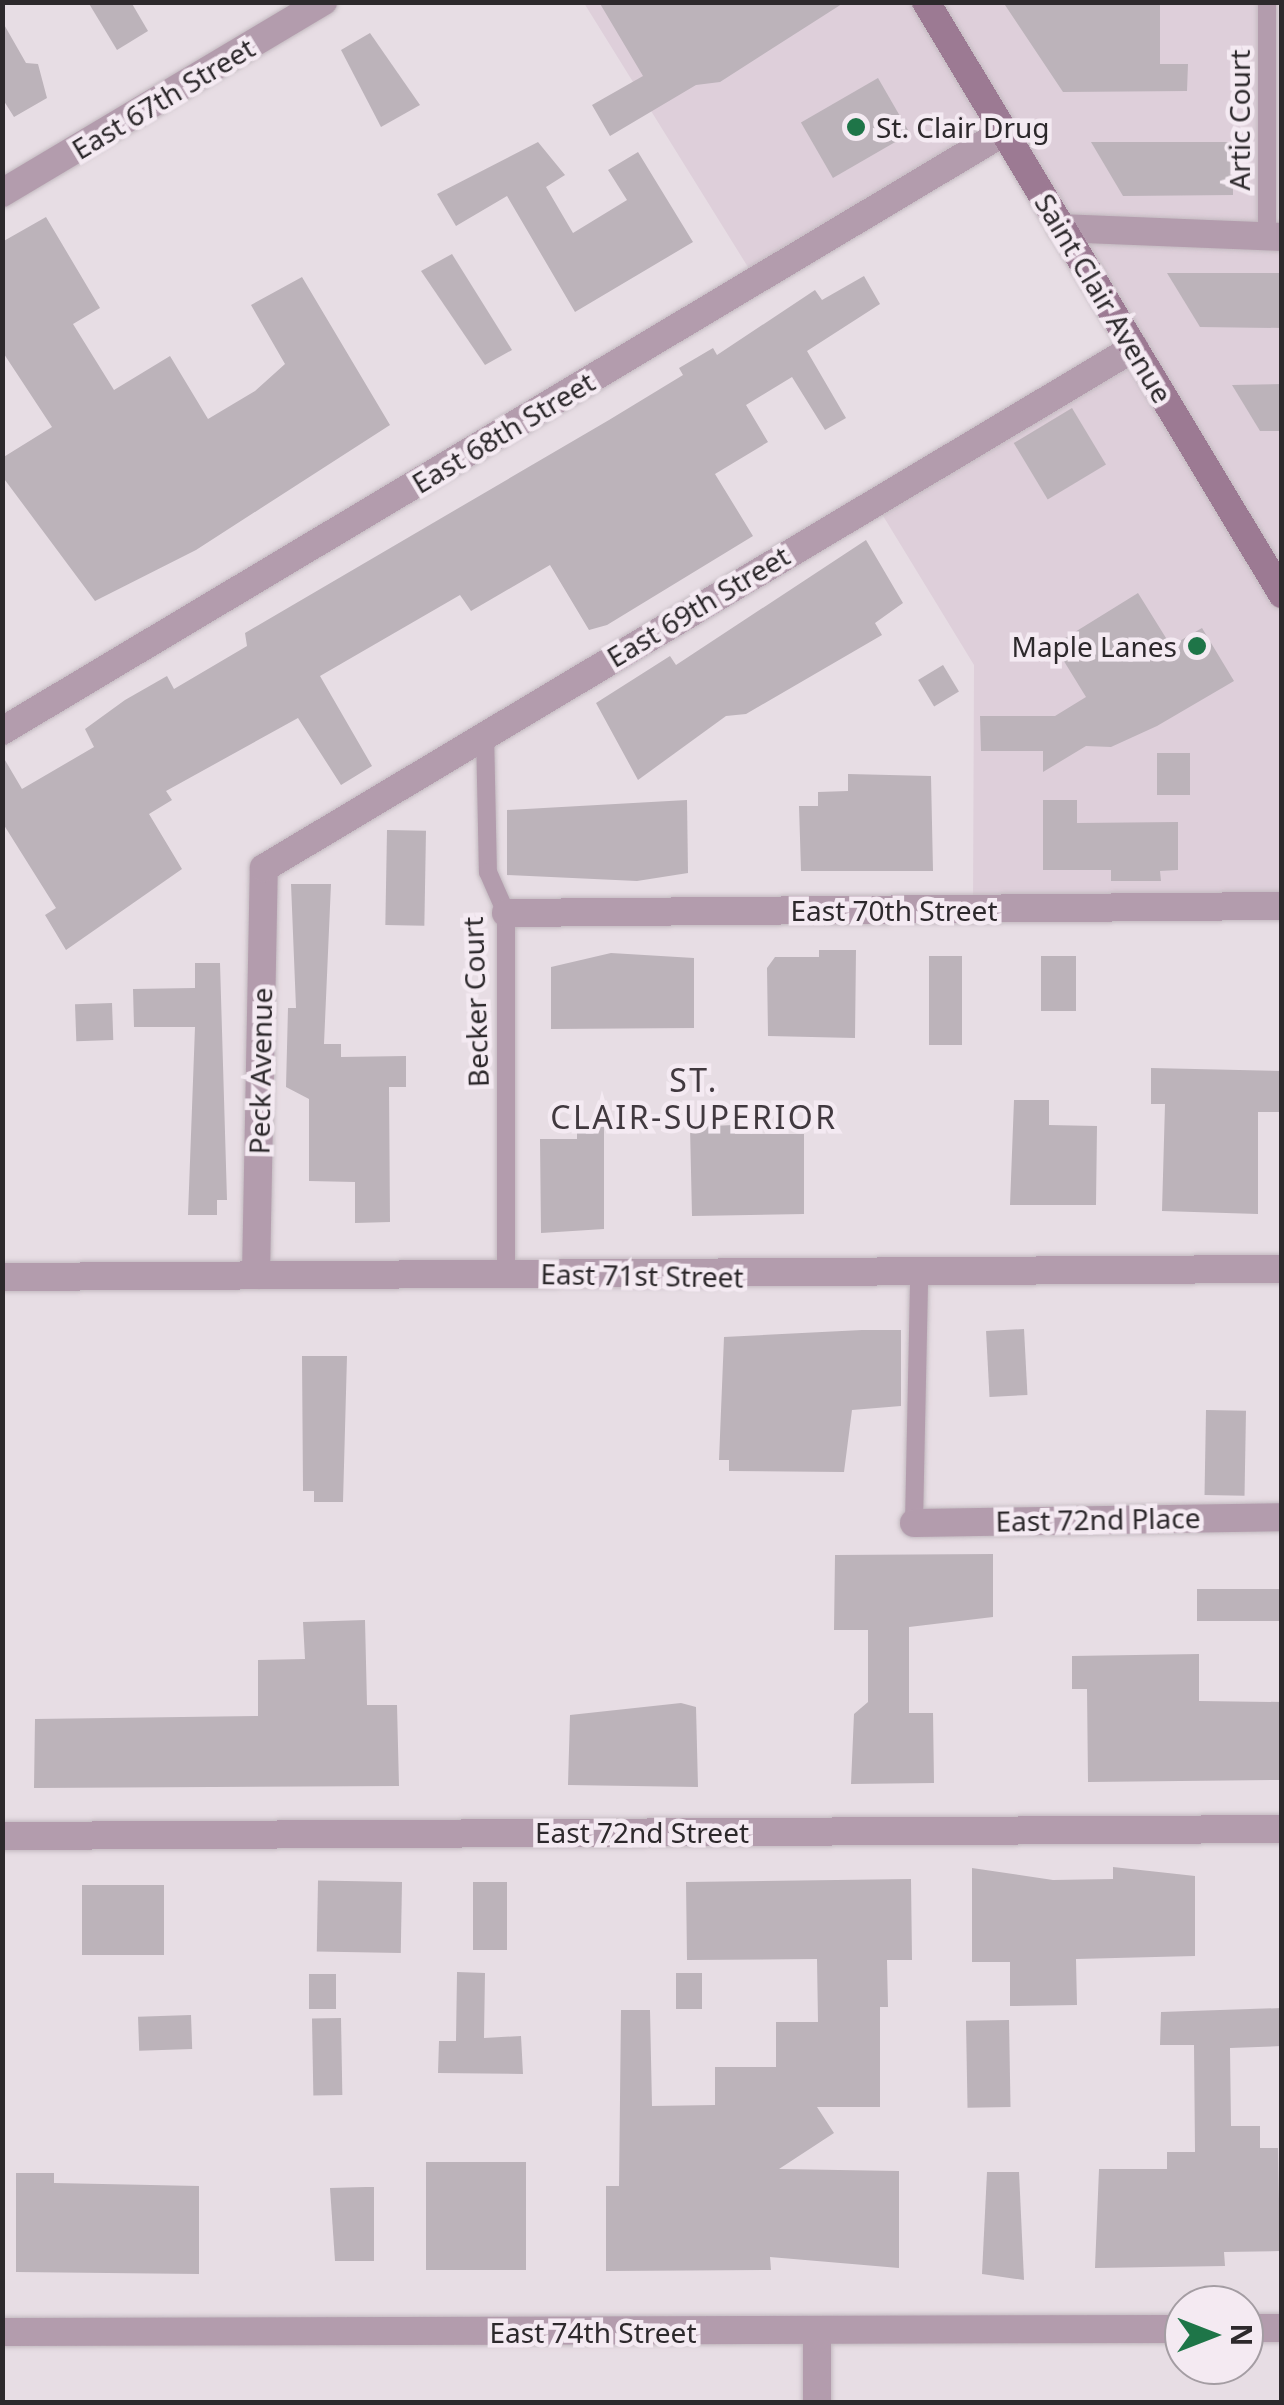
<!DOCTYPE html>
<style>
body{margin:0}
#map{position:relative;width:1284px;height:2405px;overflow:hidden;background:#e7dde4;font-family:"Noto Sans",sans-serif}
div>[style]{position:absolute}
.built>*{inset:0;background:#decfda}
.building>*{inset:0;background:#bcb3ba;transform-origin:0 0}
.roads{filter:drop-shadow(0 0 2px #c2b9bf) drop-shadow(0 0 2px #c2b9bf)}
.service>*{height:18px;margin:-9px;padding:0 9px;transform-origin:9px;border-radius:9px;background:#b39cad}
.minor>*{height:28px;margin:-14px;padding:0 14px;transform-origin:14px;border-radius:14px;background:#b39cad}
.secondary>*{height:28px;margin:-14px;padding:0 14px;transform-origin:14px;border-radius:14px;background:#9c7a93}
.dots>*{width:28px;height:28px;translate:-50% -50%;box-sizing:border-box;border:5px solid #f4eaf2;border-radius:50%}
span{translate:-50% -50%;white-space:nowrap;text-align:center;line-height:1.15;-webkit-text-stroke:9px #f4eaf2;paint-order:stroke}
.street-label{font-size:28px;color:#2d292c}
.poi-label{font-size:28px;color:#2d292c}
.left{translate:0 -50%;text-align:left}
.right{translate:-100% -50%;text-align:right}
.quarter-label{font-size:32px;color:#41393f;letter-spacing:2.5px}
.frame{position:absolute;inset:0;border:5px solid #2d292c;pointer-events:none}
.north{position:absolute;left:1164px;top:2285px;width:100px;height:100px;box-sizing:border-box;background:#f4eaf2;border:2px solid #a49da3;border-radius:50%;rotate:90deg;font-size:28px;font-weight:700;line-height:40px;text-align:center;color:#2d292c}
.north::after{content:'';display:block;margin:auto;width:35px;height:45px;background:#1e7548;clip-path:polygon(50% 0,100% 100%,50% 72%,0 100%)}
</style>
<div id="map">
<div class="built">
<div style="clip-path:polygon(584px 3px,1267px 3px,1267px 236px,1282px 237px,1281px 906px,973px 909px,974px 665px,874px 501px,1133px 347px,1005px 133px,756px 280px)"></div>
</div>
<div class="building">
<div style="clip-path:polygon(88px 2px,131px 2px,148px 31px,117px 50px)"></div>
<div style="clip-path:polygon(599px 2px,845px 2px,720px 82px,696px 85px,610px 136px,592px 105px,643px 76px)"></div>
<div style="clip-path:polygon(1003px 2px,1160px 2px,1160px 64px,1188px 64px,1187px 91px,1063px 92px)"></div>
<div style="clip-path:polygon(2px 21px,26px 63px,38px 64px,47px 98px,14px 117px,2px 98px)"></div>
<div style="clip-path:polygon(370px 33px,420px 105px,381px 127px,341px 50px)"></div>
<div style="left:878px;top:78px;width:64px;height:89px;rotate:60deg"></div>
<div style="clip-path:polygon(538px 142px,565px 175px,546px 187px,573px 233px,627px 200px,608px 170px,638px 152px,693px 242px,575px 312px,507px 196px,456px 226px,437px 194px)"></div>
<div style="clip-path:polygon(1091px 142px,1233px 142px,1233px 195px,1123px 196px)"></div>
<div style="clip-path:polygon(46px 217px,100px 308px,73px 324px,114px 390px,170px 356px,208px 419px,255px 391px,285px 364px,251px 305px,302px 277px,390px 425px,196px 550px,95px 601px,2px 476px,2px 458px,52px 427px,2px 351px,2px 242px)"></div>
<div style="clip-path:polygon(452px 254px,512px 350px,485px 365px,421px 271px)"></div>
<div style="clip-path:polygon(1167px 273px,1282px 273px,1282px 328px,1200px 327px)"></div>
<div style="clip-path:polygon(864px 276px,880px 304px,807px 351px,846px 418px,825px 430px,792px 377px,746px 405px,768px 442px,715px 474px,753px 536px,607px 625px,589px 630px,550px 565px,471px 611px,460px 595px,320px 676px,372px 766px,341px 785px,298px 718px,166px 791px,172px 800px,149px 814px,182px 869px,66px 950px,45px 915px,56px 908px,2px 822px,2px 755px,22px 789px,94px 747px,85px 729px,125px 700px,167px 676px,174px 689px,247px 646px,245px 633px,609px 420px,683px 375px,679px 368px,713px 348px,717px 355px,815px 290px,822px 300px)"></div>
<div style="clip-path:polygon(1282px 384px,1282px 431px,1260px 431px,1232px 385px)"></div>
<div style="left:1072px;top:408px;width:66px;height:68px;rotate:59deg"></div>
<div style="clip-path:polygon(866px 540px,903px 603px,875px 623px,882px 635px,746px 714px,726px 716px,638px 780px,596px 703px,670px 656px,676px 665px)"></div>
<div style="clip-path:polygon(1138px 593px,1171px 646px,1202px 628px,1234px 681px,1157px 726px,1111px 747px,1086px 746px,1043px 772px,1043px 751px,981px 751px,980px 716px,1055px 716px,1086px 697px,1054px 645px)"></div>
<div style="left:943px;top:665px;width:31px;height:29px;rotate:59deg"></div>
<div style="left:1157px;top:753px;width:33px;height:42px"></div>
<div style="clip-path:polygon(848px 774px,931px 776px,933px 871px,801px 871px,799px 806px,818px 806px,818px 792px,848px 791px)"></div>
<div style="clip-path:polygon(687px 800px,688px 873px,637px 881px,507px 875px,507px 810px)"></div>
<div style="clip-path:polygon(1043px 800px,1077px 800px,1077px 823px,1178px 822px,1178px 870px,1160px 871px,1161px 881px,1111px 881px,1111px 870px,1043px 870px)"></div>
<div style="left:387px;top:830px;width:39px;height:95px;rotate:1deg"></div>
<div style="clip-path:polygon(291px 884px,331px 884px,324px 1044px,341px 1044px,341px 1057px,406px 1056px,406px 1087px,389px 1087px,390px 1222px,355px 1223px,355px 1182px,309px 1181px,309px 1099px,286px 1087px,288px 1008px,296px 1008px)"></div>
<div style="clip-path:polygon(819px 950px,856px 950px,855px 1038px,768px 1036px,767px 968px,775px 957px,819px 957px)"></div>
<div style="clip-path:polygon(611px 953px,694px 958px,694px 1028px,551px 1029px,551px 967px)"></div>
<div style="left:929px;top:956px;width:33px;height:89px"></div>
<div style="left:1041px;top:956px;width:35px;height:55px"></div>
<div style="clip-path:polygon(195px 963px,220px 963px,227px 1200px,217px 1200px,217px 1215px,188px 1215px,195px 1027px,134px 1027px,133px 989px,195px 988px)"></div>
<div style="left:112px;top:1003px;width:37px;height:37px;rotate:88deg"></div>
<div style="clip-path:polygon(1151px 1068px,1282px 1071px,1282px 1112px,1258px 1112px,1258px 1214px,1162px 1211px,1165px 1104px,1151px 1104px)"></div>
<div style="clip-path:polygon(1014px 1100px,1049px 1100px,1049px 1125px,1097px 1126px,1096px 1205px,1010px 1205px)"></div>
<div style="clip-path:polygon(734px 1125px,735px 1134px,804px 1134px,804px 1214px,692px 1216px,690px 1127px)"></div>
<div style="clip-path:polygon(577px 1127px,604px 1127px,604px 1229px,541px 1233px,540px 1139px,577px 1139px)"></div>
<div style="left:1024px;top:1329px;width:66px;height:38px;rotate:87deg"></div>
<div style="clip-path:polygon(862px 1330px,901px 1330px,901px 1406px,852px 1410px,844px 1472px,729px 1471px,729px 1460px,719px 1460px,724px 1337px)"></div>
<div style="clip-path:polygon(302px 1356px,347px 1356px,343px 1502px,314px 1502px,314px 1491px,303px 1491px)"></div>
<div style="left:1206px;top:1410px;width:40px;height:85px;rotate:1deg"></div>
<div style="clip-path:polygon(993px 1554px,993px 1617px,909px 1627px,909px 1713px,933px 1713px,934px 1783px,851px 1784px,854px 1714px,868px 1702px,868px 1630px,834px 1630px,835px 1555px)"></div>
<div style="left:1282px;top:1589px;width:32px;height:85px;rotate:90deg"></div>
<div style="clip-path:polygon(365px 1620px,367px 1705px,397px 1705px,399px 1786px,34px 1788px,35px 1719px,258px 1716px,258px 1660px,305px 1659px,303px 1622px)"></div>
<div style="clip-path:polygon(1199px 1654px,1199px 1701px,1282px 1702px,1282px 1780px,1088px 1782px,1087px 1689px,1072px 1689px,1072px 1656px)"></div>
<div style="clip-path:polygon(681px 1703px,696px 1707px,698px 1787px,568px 1785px,570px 1715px)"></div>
<div style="clip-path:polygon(1113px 1867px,1195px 1876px,1195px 1956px,1076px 1959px,1077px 2005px,1010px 2006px,1010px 1962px,972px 1962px,972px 1868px,1053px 1880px,1113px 1879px)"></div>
<div style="clip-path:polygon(911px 1879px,912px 1960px,887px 1960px,888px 2007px,880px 2007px,880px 2107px,817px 2107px,834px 2133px,779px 2169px,899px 2171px,899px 2268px,770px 2257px,771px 2270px,606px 2271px,606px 2186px,619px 2186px,621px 2010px,650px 2010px,652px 2106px,715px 2105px,715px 2067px,776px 2067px,776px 2022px,818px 2022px,817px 1959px,687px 1960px,686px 1882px)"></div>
<div style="left:402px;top:1882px;width:71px;height:84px;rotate:91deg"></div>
<div style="left:473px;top:1882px;width:34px;height:68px"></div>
<div style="left:82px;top:1885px;width:82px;height:70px"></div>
<div style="clip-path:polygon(457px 1972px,485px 1973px,484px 2038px,521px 2036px,523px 2074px,438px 2073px,439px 2041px,456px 2041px)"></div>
<div style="left:676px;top:1973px;width:26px;height:36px"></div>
<div style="left:309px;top:1974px;width:27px;height:35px"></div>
<div style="clip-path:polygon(1282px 2008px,1282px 2046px,1230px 2048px,1231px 2126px,1260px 2126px,1260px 2148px,1278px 2148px,1280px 2251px,1224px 2252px,1225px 2266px,1095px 2268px,1099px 2169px,1167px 2169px,1167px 2152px,1195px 2152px,1194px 2045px,1160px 2045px,1161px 2012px)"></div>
<div style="left:191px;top:2015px;width:34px;height:53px;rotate:88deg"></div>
<div style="left:341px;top:2018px;width:77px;height:29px;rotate:89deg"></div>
<div style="left:1009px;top:2020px;width:87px;height:43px;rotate:89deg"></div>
<div style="left:426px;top:2162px;width:100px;height:108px"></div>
<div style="clip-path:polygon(987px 2172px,1019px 2172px,1024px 2280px,982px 2274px)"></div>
<div style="clip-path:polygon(16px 2173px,54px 2173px,54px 2183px,199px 2186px,199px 2274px,16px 2272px)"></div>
<div style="clip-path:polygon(366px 2187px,374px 2187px,374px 2261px,335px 2261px,330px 2188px)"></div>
</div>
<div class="roads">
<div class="service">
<div style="left:1267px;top:2px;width:235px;rotate:90deg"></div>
<div style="left:485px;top:732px;width:140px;rotate:88.8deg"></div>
<div style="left:488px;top:872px;width:45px;rotate:66.3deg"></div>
<div style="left:506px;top:913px;width:361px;rotate:90deg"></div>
<div style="left:914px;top:1523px;width:245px;rotate:-88.8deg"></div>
</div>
<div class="minor">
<div style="left:2px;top:193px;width:374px;rotate:-30.8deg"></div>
<div style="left:1061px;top:228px;width:221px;rotate:2.3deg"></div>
<div style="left:2px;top:731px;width:1167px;rotate:-30.87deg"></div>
<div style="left:506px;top:913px;width:776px;rotate:-0.52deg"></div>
<div style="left:256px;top:1275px;width:407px;rotate:-88.9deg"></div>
<div style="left:264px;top:868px;width:1014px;rotate:-30.87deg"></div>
<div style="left:2px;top:1277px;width:1280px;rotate:-0.36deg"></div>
<div style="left:914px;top:1523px;width:368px;rotate:-0.9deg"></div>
<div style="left:2px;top:1836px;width:1280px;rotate:-0.31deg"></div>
<div style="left:1244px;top:2328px;width:38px"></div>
<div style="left:2px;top:2332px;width:1182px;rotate:-0.15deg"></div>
<div style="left:817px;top:2332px;width:70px;rotate:90deg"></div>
</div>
<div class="secondary">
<div style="left:926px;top:2px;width:691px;rotate:58.98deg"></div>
</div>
</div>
<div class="dots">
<div style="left:856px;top:127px;background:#1e7548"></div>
<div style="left:1197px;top:646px;background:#1e7548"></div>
</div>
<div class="street-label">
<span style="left:163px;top:98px;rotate:-31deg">East 67th Street</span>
<span style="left:1239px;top:120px;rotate:-90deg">Artic Court</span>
<span style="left:1104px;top:298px;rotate:59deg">Saint Clair Avenue</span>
<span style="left:503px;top:432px;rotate:-31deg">East 68th Street</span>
<span style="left:698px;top:606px;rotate:-31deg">East 69th Street</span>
<span style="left:894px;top:910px">East 70th Street</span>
<span style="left:475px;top:1002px;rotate:-92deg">Becker Court</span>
<span style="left:260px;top:1071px;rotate:-89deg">Peck Avenue</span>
<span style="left:642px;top:1275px;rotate:1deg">East 71st Street</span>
<span style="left:1098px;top:1519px;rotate:-1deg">East 72nd Place</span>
<span style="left:642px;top:1832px">East 72nd Street</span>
<span style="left:593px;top:2332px">East 74th Street</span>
</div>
<div class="poi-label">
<span class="left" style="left:876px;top:127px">St. Clair Drug</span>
<span class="right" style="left:1177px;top:646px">Maple Lanes</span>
</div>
<div class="quarter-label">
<span style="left:694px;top:1099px">ST.<br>CLAIR-SUPERIOR</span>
</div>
<div class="frame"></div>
<div class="north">N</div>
</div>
